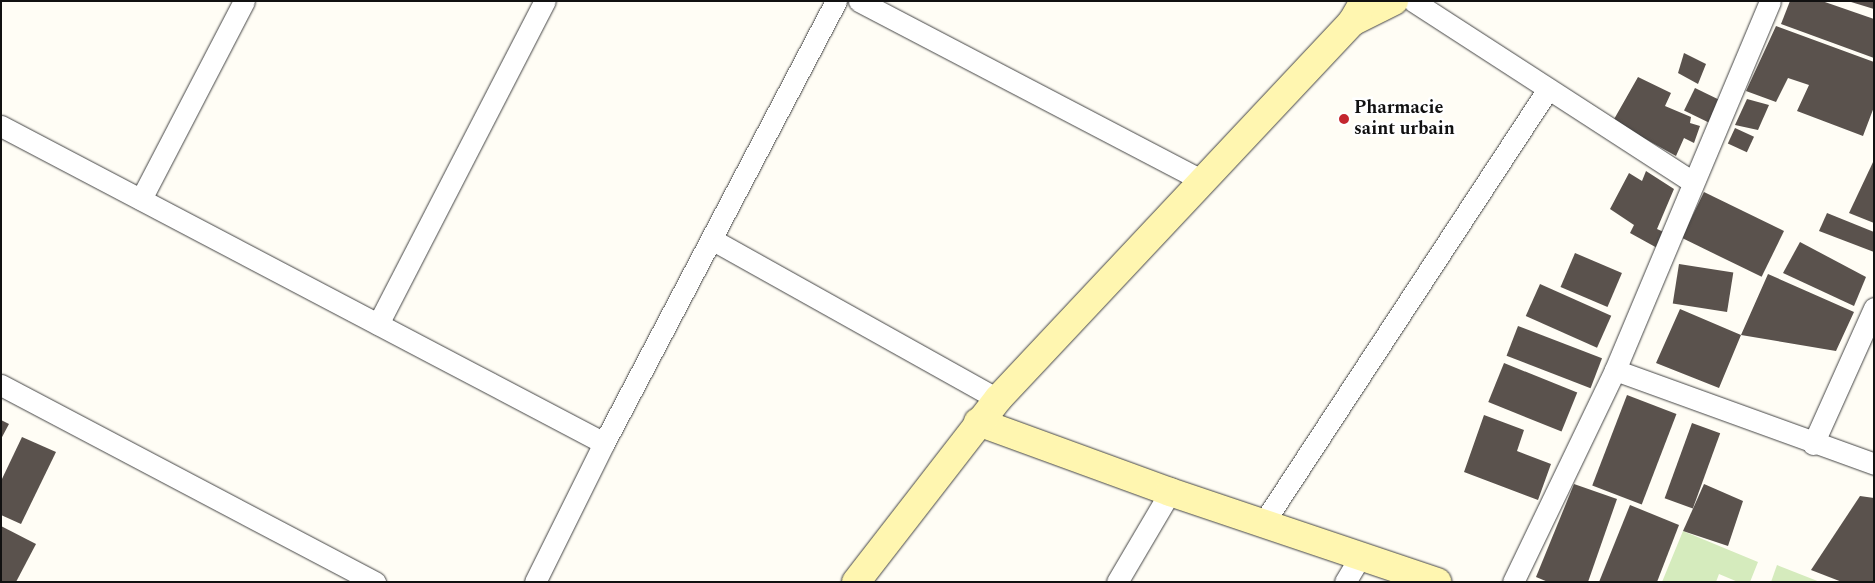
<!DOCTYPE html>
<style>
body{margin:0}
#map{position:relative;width:1875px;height:583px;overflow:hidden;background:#fffdf5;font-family:Spectral,serif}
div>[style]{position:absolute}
.green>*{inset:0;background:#d5ebbd}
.building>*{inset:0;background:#5a524d;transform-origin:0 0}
.roads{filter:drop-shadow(0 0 1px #444) drop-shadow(0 0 1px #444)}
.street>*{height:21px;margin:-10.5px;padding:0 10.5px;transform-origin:10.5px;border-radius:10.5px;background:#fff}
.secondary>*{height:28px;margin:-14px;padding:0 14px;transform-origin:14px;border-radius:14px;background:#fff6b0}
.dots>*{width:14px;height:14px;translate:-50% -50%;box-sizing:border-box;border:2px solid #fff;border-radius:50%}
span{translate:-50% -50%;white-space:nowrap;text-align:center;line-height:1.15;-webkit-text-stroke:5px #fff;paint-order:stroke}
.poi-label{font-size:18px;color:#111;font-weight:700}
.left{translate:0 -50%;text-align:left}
.frame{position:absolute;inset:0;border:2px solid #111;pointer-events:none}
</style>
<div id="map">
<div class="green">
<div style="clip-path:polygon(1683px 531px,1758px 562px,1750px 582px,1738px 582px,1719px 574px,1716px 582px,1662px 582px)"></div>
<div style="clip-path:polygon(1777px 565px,1820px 582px,1771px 582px)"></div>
</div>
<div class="building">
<div style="clip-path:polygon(1790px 1px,1822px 1px,1874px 19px,1874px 58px,1781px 24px)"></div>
<div style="clip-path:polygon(1874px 1px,1874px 9px,1851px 2px,1851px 1px)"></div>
<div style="clip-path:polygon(1776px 26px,1874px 62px,1874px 107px,1863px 136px,1797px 111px,1809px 85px,1788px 78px,1776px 102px,1746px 91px)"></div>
<div style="clip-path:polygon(1684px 53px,1706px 64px,1698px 84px,1678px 73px)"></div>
<div style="clip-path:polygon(1638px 77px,1671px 93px,1665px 106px,1691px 117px,1690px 123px,1700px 126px,1694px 143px,1684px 138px,1676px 156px,1613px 121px)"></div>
<div style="left:1695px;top:88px;width:28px;height:25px;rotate:26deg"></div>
<div style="clip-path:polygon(1747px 99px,1769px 105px,1758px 130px,1735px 125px)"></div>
<div style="left:1735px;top:128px;width:21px;height:17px;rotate:25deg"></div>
<div style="clip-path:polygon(1874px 160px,1874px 223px,1849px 213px)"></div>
<div style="clip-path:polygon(1646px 171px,1674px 189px,1657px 229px,1666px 233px,1659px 249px,1630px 233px,1634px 225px,1610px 209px,1629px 173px,1642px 181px)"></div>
<div style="left:1704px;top:192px;width:89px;height:51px;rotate:26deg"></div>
<div style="clip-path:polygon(1827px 213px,1874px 232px,1874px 252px,1819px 231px)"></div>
<div style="clip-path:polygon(1800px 242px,1866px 277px,1854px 306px,1783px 273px)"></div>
<div style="left:1575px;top:253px;width:51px;height:37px;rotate:23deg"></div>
<div style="left:1679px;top:264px;width:55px;height:40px;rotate:9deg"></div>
<div style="clip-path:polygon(1768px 274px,1854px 312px,1836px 351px,1741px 335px,1719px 388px,1656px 363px,1680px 309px,1741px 335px)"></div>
<div style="left:1540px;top:284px;width:78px;height:35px;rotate:24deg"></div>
<div style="left:1518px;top:326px;width:90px;height:32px;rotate:21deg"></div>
<div style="left:1504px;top:363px;width:79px;height:42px;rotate:22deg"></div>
<div style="left:1627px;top:395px;width:53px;height:97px;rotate:21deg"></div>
<div style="clip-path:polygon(1484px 415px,1524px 430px,1517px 451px,1551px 464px,1538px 500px,1464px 472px)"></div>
<div style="clip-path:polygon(1px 420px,9px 424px,1px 439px)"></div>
<div style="left:1692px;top:423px;width:30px;height:80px;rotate:20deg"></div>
<div style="clip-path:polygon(22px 437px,56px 452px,21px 524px,1px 515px,1px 481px)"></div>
<div style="clip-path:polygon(1574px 484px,1617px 499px,1588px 582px,1548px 582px,1536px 577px)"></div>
<div style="clip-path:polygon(1704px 484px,1743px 501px,1728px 546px,1683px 531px)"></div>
<div style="clip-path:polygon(1860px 496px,1874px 498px,1874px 582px,1842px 582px,1811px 570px)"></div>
<div style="clip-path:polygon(1630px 505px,1679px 525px,1657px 582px,1599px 582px)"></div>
<div style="clip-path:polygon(1px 526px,36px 544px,16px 582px,1px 581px)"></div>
</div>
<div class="roads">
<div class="street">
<div style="left:859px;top:1px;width:386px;rotate:27.6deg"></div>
<div style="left:1413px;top:1px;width:333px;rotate:32.9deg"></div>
<div style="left:1px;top:126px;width:681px;rotate:27.73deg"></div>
<div style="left:141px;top:199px;width:223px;rotate:-62.5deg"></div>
<div style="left:713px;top:240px;width:326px;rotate:29.2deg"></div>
<div style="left:378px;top:324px;width:364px;rotate:-62.7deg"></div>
<div style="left:1615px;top:370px;width:276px;rotate:19.9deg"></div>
<div style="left:1px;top:385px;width:423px;rotate:27.8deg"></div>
<div style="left:1813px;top:444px;width:149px;rotate:-65.8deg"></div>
<div style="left:1264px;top:522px;width:518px;rotate:-56.74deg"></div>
<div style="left:535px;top:582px;width:155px;rotate:-63.6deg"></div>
<div style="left:604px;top:443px;width:499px;rotate:-62.3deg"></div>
<div style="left:1117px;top:582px;width:104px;rotate:-59.5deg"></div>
<div style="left:1345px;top:582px;width:33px;rotate:-59deg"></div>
<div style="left:1513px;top:582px;width:235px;rotate:-64.3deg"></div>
<div style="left:1615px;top:370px;width:400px;rotate:-67.2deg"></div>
</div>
<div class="secondary">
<div style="left:1352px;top:22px;width:47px;rotate:-26.6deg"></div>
<div style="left:978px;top:422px;width:204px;rotate:20deg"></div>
<div style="left:1170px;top:492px;width:282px;rotate:18.6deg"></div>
<div style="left:856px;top:582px;width:232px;rotate:-52.2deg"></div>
<div style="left:998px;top:399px;width:517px;rotate:-46.8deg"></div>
<div style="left:1352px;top:22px;width:24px;rotate:-60deg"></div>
</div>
</div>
<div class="dots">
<div style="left:1344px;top:119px;background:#c4262e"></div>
</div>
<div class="poi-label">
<span class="left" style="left:1354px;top:119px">Pharmacie<br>saint urbain</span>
</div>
<div class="frame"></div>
</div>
